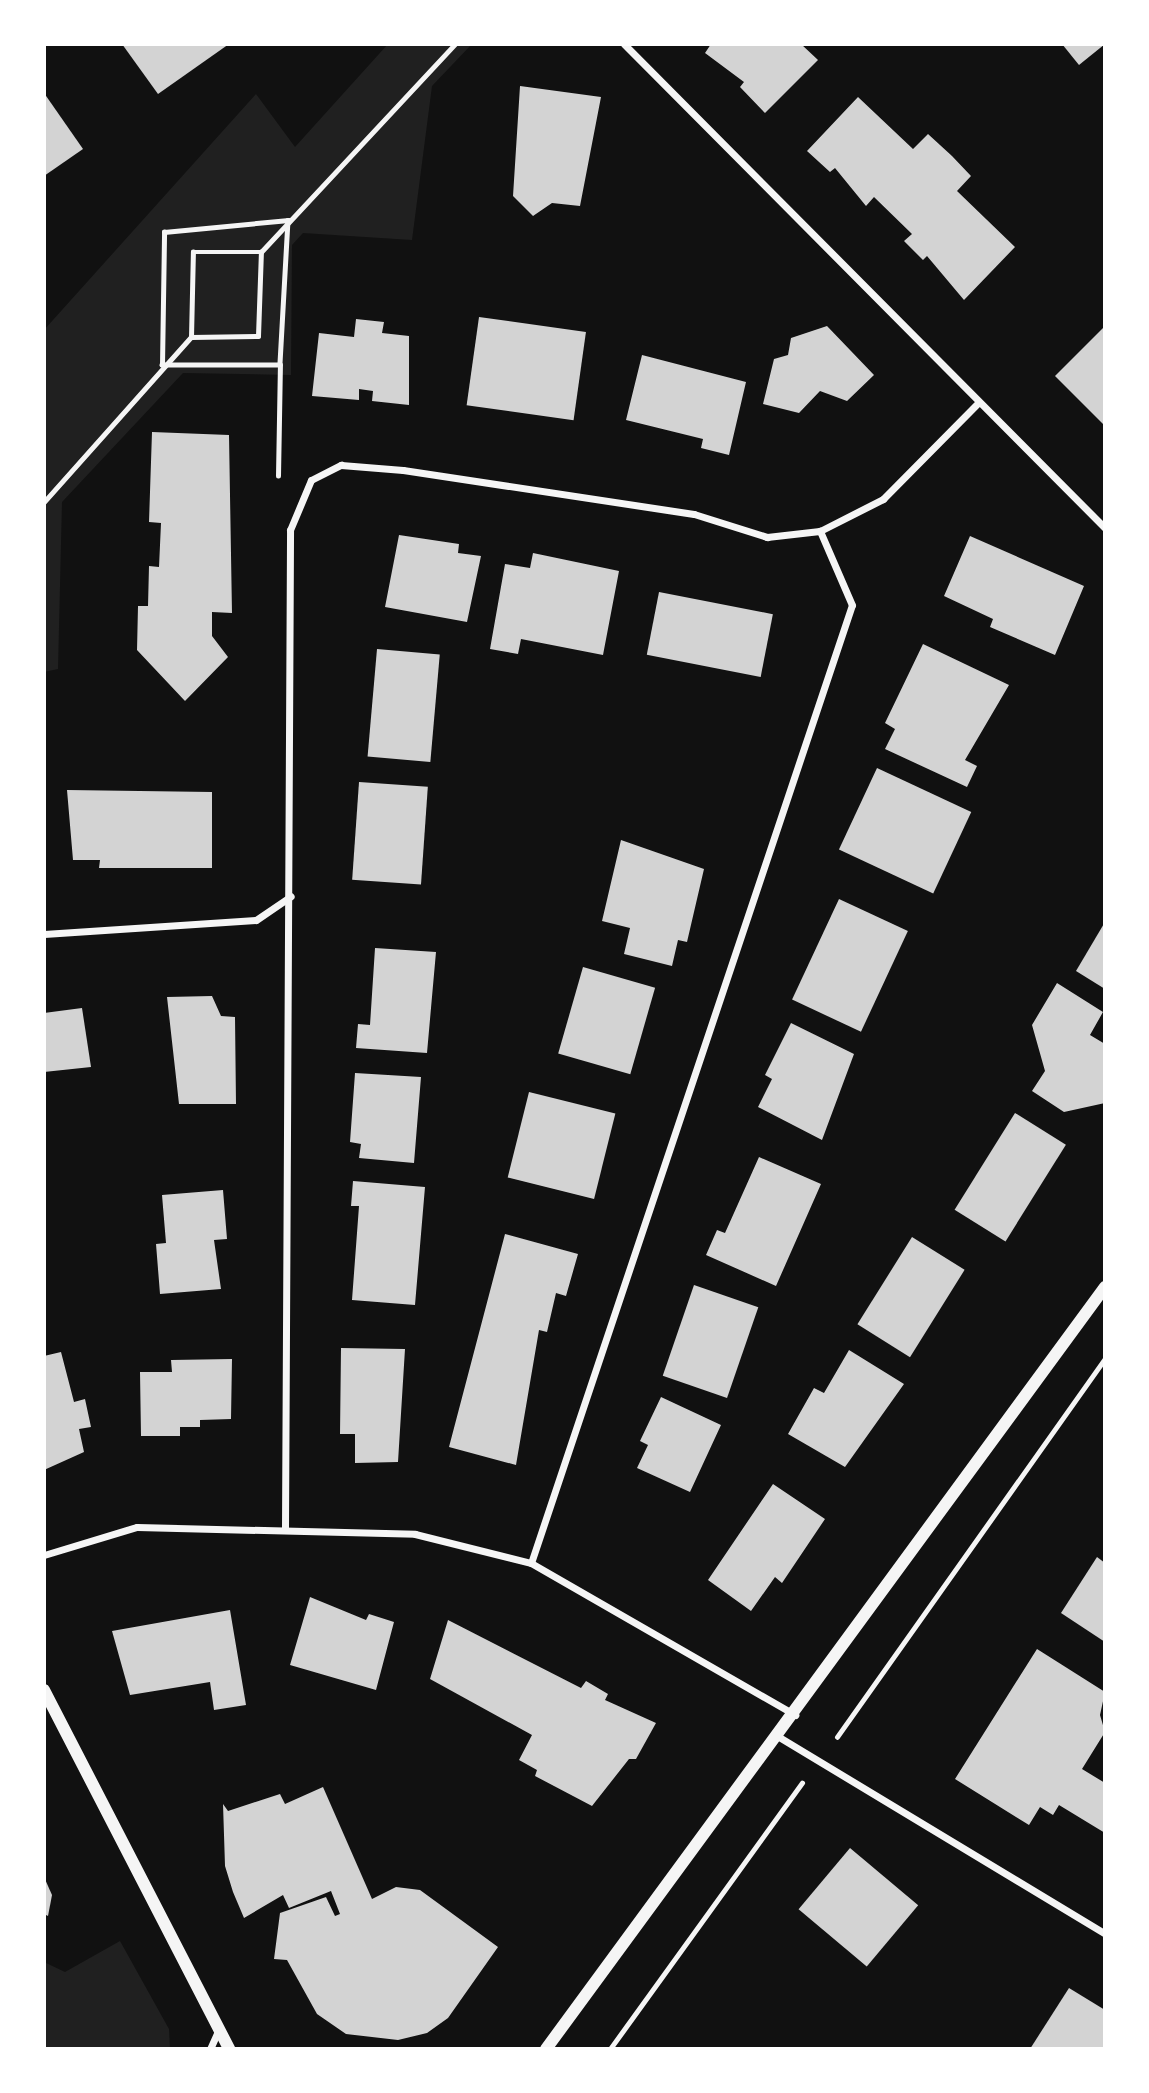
<!DOCTYPE html>
<style>
body{margin:0}
#map{position:relative;width:1149px;height:2093px;overflow:hidden;background:#111;font-family:Mulish,sans-serif}
div>[style]{position:absolute}
.green>*{inset:0;background:#202020}
.building>*{inset:0;background:#d3d3d3;transform-origin:0 0}
.path>*{height:4.5px;margin:-2.25px;padding:0 2.25px;transform-origin:2.25px;border-radius:2.25px;background:#f5f5f5}
.minor>*{height:7px;margin:-3.5px;padding:0 3.5px;transform-origin:3.5px;border-radius:3.5px;background:#f5f5f5}
.tertiary>*{height:12px;margin:-6px;padding:0 6px;transform-origin:6px;border-radius:6px;background:#f5f5f5}
span{translate:-50% -50%;white-space:nowrap;text-align:center;line-height:1.15;-webkit-text-stroke:7px #fff;paint-order:stroke}
.frame{position:absolute;inset:0;border:46px solid #fff;pointer-events:none}
</style>
<div id="map">
<div class="green">
<div style="clip-path:polygon(388px 44px,494px 44px,471px 45px,432px 86px,412px 240px,303px 233px,292px 245px,291px 375px,183px 373px,62px 502px,58px 669px,44px 672px,44px 330px,256px 94px,295px 147px)"></div>
<div style="clip-path:polygon(120px 1941px,169px 2029px,170px 2049px,44px 2049px,44px 1962px,65px 1972px)"></div>
</div>
<div class="building">
<div style="clip-path:polygon(122px 44px,229px 44px,158px 94px)"></div>
<div style="clip-path:polygon(711px 44px,801px 44px,818px 60px,765px 113px,740px 87px,744px 82px,705px 53px)"></div>
<div style="clip-path:polygon(1062px 44px,1105px 44px,1079px 65px)"></div>
<div style="clip-path:polygon(520px 86px,601px 97px,580px 206px,552px 203px,533px 216px,513px 196px)"></div>
<div style="clip-path:polygon(44px 93px,83px 149px,44px 176px)"></div>
<div style="clip-path:polygon(858px 97px,913px 149px,928px 134px,952px 156px,971px 176px,957px 191px,1015px 247px,964px 300px,927px 256px,923px 260px,904px 241px,912px 234px,874px 197px,866px 206px,835px 168px,830px 172px,807px 151px)"></div>
<div style="left:479px;top:317px;width:108px;height:89px;rotate:8deg"></div>
<div style="clip-path:polygon(356px 319px,384px 322px,382px 333px,409px 336px,409px 405px,372px 401px,373px 391px,359px 389px,359px 400px,312px 396px,319px 333px,354px 337px)"></div>
<div style="clip-path:polygon(827px 326px,874px 375px,847px 401px,820px 391px,799px 413px,763px 404px,774px 359px,788px 355px,791px 338px)"></div>
<div style="clip-path:polygon(1105px 326px,1105px 426px,1055px 376px)"></div>
<div style="clip-path:polygon(642px 355px,746px 382px,729px 455px,701px 448px,703px 439px,626px 420px)"></div>
<div style="clip-path:polygon(152px 432px,229px 435px,232px 613px,212px 612px,212px 636px,228px 657px,185px 701px,137px 650px,138px 606px,148px 606px,149px 566px,159px 567px,161px 523px,149px 522px)"></div>
<div style="clip-path:polygon(399px 535px,459px 544px,458px 553px,481px 556px,467px 622px,385px 607px)"></div>
<div style="clip-path:polygon(970px 536px,1084px 586px,1055px 655px,990px 627px,993px 619px,944px 596px)"></div>
<div style="clip-path:polygon(533px 553px,619px 571px,603px 655px,521px 639px,518px 654px,490px 649px,505px 564px,530px 568px)"></div>
<div style="left:659px;top:592px;width:116px;height:64px;rotate:11deg"></div>
<div style="clip-path:polygon(923px 644px,1009px 685px,965px 760px,977px 766px,967px 787px,885px 749px,895px 729px,885px 723px)"></div>
<div style="left:377px;top:649px;width:63px;height:108px;rotate:5deg"></div>
<div style="left:877px;top:768px;width:104px;height:90px;rotate:25deg"></div>
<div style="left:359px;top:782px;width:69px;height:98px;rotate:4deg"></div>
<div style="clip-path:polygon(67px 790px,212px 792px,212px 868px,99px 868px,100px 860px,73px 860px)"></div>
<div style="clip-path:polygon(621px 840px,704px 869px,687px 942px,678px 940px,672px 966px,624px 954px,630px 928px,602px 921px)"></div>
<div style="left:839px;top:899px;width:76px;height:111px;rotate:25deg"></div>
<div style="clip-path:polygon(1105px 922px,1105px 989px,1076px 971px)"></div>
<div style="clip-path:polygon(375px 948px,436px 952px,427px 1053px,356px 1048px,358px 1024px,370px 1025px)"></div>
<div style="left:583px;top:967px;width:75px;height:90px;rotate:16deg"></div>
<div style="clip-path:polygon(1057px 983px,1103px 1012px,1090px 1035px,1105px 1044px,1105px 1103px,1064px 1112px,1032px 1091px,1045px 1071px,1032px 1025px)"></div>
<div style="clip-path:polygon(212px 996px,221px 1016px,235px 1017px,236px 1104px,179px 1104px,167px 997px)"></div>
<div style="clip-path:polygon(82px 1008px,91px 1067px,44px 1072px,44px 1013px)"></div>
<div style="clip-path:polygon(791px 1023px,854px 1054px,822px 1140px,758px 1107px,772px 1079px,765px 1075px)"></div>
<div style="clip-path:polygon(355px 1073px,421px 1077px,414px 1163px,359px 1158px,361px 1144px,350px 1142px)"></div>
<div style="left:529px;top:1092px;width:89px;height:88px;rotate:14deg"></div>
<div style="left:1015px;top:1113px;width:60px;height:114px;rotate:32deg"></div>
<div style="clip-path:polygon(759px 1157px,821px 1184px,776px 1286px,706px 1255px,717px 1230px,725px 1233px)"></div>
<div style="clip-path:polygon(353px 1181px,425px 1187px,415px 1305px,352px 1300px,359px 1206px,351px 1206px)"></div>
<div style="clip-path:polygon(223px 1190px,227px 1239px,214px 1240px,221px 1289px,160px 1294px,156px 1244px,166px 1243px,162px 1195px)"></div>
<div style="clip-path:polygon(505px 1234px,578px 1254px,566px 1296px,556px 1293px,547px 1332px,539px 1330px,516px 1465px,449px 1447px)"></div>
<div style="left:912px;top:1237px;width:62px;height:103px;rotate:32deg"></div>
<div style="left:694px;top:1285px;width:68px;height:96px;rotate:19deg"></div>
<div style="clip-path:polygon(341px 1348px,405px 1349px,398px 1462px,355px 1463px,355px 1434px,340px 1434px)"></div>
<div style="clip-path:polygon(849px 1350px,904px 1384px,845px 1467px,788px 1434px,814px 1388px,824px 1393px)"></div>
<div style="clip-path:polygon(61px 1352px,74px 1402px,85px 1399px,91px 1427px,79px 1429px,84px 1452px,44px 1470px,44px 1356px)"></div>
<div style="clip-path:polygon(232px 1359px,231px 1419px,200px 1420px,200px 1427px,180px 1427px,180px 1436px,141px 1436px,140px 1372px,172px 1372px,171px 1360px)"></div>
<div style="clip-path:polygon(661px 1397px,721px 1425px,690px 1492px,637px 1468px,648px 1445px,640px 1441px)"></div>
<div style="clip-path:polygon(773px 1484px,825px 1519px,782px 1583px,775px 1577px,751px 1611px,708px 1580px)"></div>
<div style="clip-path:polygon(1097px 1557px,1105px 1563px,1105px 1642px,1061px 1613px)"></div>
<div style="clip-path:polygon(310px 1597px,366px 1620px,369px 1614px,394px 1622px,376px 1690px,290px 1665px)"></div>
<div style="clip-path:polygon(230px 1610px,246px 1705px,214px 1710px,210px 1682px,130px 1695px,112px 1631px)"></div>
<div style="clip-path:polygon(448px 1620px,581px 1688px,586px 1681px,608px 1694px,605px 1700px,656px 1723px,636px 1759px,629px 1759px,592px 1806px,535px 1776px,537px 1770px,519px 1760px,532px 1735px,430px 1679px)"></div>
<div style="clip-path:polygon(1037px 1649px,1105px 1692px,1100px 1715px,1105px 1732px,1082px 1769px,1105px 1783px,1105px 1833px,1059px 1805px,1053px 1815px,1040px 1807px,1029px 1825px,955px 1779px)"></div>
<div style="clip-path:polygon(323px 1787px,372px 1899px,396px 1887px,420px 1890px,498px 1947px,448px 2018px,427px 2033px,398px 2040px,346px 2034px,317px 2014px,287px 1960px,274px 1959px,280px 1913px,326px 1897px,335px 1916px,340px 1914px,331px 1891px,289px 1908px,283px 1895px,244px 1918px,233px 1892px,225px 1866px,223px 1804px,228px 1811px,280px 1794px,285px 1804px)"></div>
<div style="left:850px;top:1848px;width:89px;height:80px;rotate:40deg"></div>
<div style="clip-path:polygon(44px 1877px,52px 1895px,48px 1916px,44px 1914px)"></div>
<div style="clip-path:polygon(1069px 1988px,1105px 2010px,1105px 2049px,1030px 2049px)"></div>
</div>
<div class="path">
<div style="left:288px;top:220px;width:145px;rotate:93.2deg"></div>
<div style="left:280px;top:365px;width:118px;rotate:180deg"></div>
<div style="left:162px;top:365px;width:133px;rotate:-89.1deg"></div>
<div style="left:164px;top:232px;width:125px;rotate:-5.5deg"></div>
<div style="left:191px;top:337px;width:85px;rotate:-88.7deg"></div>
<div style="left:193px;top:252px;width:68px"></div>
<div style="left:278px;top:476px;width:111px;rotate:-89deg"></div>
<div style="left:44px;top:502px;width:221px;rotate:-48.3deg"></div>
<div style="left:191px;top:337px;width:67px;rotate:-0.9deg"></div>
<div style="left:258px;top:336px;width:84px;rotate:-88deg"></div>
<div style="left:261px;top:252px;width:284px;rotate:-47deg"></div>
<div style="left:837px;top:1737px;width:463px;rotate:-54.7deg"></div>
<div style="left:610px;top:2049px;width:328px;rotate:-54.2deg"></div>
</div>
<div class="minor">
<div style="left:624px;top:44px;width:682px;rotate:45.18deg"></div>
<div style="left:44px;top:934px;width:212px;rotate:-3.8deg"></div>
<div style="left:256px;top:920px;width:42px;rotate:-34.4deg"></div>
<div style="left:285px;top:1528px;width:998px;rotate:-89.71deg"></div>
<div style="left:290px;top:530px;width:54px;rotate:-67.2deg"></div>
<div style="left:311px;top:480px;width:34px;rotate:-27deg"></div>
<div style="left:341px;top:465px;width:62px;rotate:4.6deg"></div>
<div style="left:403px;top:470px;width:294px;rotate:8.6deg"></div>
<div style="left:694px;top:514px;width:77px;rotate:17.5deg"></div>
<div style="left:767px;top:537px;width:53px;rotate:-6.5deg"></div>
<div style="left:44px;top:1555px;width:97px;rotate:-16.8deg"></div>
<div style="left:137px;top:1527px;width:278px;rotate:1.4deg"></div>
<div style="left:415px;top:1534px;width:120px;rotate:14deg"></div>
<div style="left:531px;top:1563px;width:305px;rotate:29.9deg"></div>
<div style="left:531px;top:1563px;width:1010px;rotate:-71.48deg"></div>
<div style="left:852px;top:605px;width:81px;rotate:-113.4deg"></div>
<div style="left:820px;top:531px;width:71px;rotate:-26.9deg"></div>
<div style="left:883px;top:499px;width:136px;rotate:-45.3deg"></div>
<div style="left:779px;top:1737px;width:381px;rotate:31.1deg"></div>
<div style="left:210px;top:2049px;width:20px;rotate:-66deg"></div>
</div>
<div class="tertiary">
<div style="left:44px;top:1690px;width:404px;rotate:62.7deg"></div>
<div style="left:546px;top:2049px;width:945px;rotate:-53.74deg"></div>
</div>
<div class="frame"></div>
</div>
